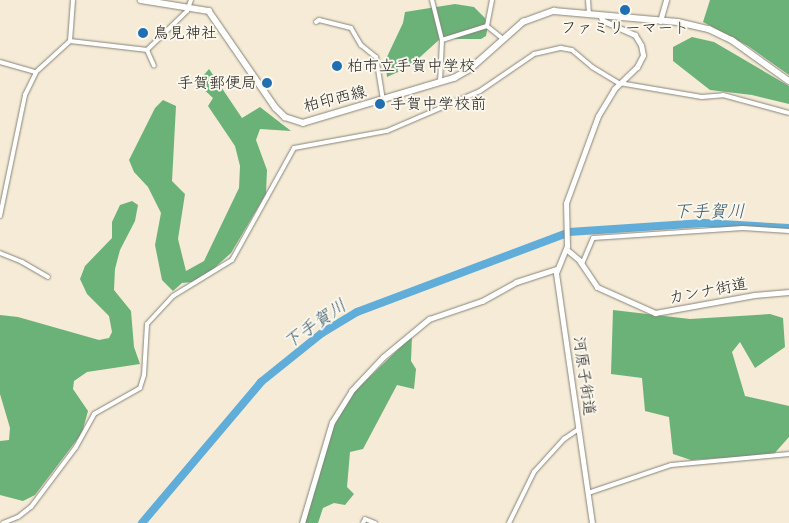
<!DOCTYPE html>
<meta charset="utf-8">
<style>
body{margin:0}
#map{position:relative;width:789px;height:523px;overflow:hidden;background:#f5ebd6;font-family:Sriracha,"Klee One",sans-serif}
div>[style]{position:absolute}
.forest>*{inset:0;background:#6bb279}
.river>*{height:8px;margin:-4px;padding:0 4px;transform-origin:4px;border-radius:4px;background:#60add9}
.roads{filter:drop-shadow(0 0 1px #888479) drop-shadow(0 0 1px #888479)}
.minor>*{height:4px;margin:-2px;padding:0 2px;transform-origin:2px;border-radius:2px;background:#fff}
.tertiary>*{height:5px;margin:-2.5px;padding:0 2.5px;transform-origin:2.5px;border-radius:2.5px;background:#fff}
.secondary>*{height:5.5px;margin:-2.75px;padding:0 2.75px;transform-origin:2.75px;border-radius:2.75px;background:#fff}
.dots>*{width:14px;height:14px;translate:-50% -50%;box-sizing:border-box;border:2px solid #fbf7ec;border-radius:50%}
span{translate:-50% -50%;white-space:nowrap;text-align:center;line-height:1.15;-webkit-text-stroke:4px #fbf7ec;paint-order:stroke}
.poi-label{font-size:16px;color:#1c1c1c}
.left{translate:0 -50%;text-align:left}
.right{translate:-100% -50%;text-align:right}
.street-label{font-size:16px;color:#1c1c1c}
.water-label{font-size:18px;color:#3b5d71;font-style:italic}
</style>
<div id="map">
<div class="forest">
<div style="clip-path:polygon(710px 0,789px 0,789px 75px,748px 46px,703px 22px)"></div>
<div style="clip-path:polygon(455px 4px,474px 7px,485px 18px,488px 26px,486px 36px,481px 39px,440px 39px,409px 67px,387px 77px,385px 61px,403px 23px,405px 12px)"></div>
<div style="clip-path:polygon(692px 37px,714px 42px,789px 86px,789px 104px,752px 95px,710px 90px,673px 61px,673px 47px)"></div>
<div style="clip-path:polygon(209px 69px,242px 118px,260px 107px,291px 131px,260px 129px,256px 140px,267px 170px,266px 194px,231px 253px,211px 271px,192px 282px,182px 283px,173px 291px,162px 280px,155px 245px,161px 213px,148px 187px,134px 172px,129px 160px,155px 108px,163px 100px,176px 106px,172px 181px,185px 194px,178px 239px,186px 271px,204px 261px,239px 188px,240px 166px,235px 146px,208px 106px,213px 98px,197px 83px)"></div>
<div style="clip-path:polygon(132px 201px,138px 205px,135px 221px,120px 250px,115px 269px,114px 290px,131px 311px,134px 347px,140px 364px,87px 372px,74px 381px,73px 389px,88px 411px,82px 433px,35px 495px,23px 501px,0 495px,0 441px,9px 440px,10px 428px,0 394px,0 315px,18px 317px,99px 340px,109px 338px,112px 332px,109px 316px,87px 294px,80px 279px,85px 266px,112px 238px,112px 222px,120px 205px)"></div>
<div style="clip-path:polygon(613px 310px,690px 319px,770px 314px,783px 318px,785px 347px,755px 368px,740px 342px,732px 352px,745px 396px,789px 406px,789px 437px,773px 455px,691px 460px,673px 454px,669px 417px,645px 411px,642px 378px,611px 374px)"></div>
<div style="clip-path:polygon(412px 336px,411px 361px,416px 369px,414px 389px,397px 385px,363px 449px,350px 452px,347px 487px,354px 494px,345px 505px,334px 503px,323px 508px,318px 523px,305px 523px,332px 429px,355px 391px)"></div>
</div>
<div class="river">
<div style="left:569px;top:232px;width:135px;rotate:-3.8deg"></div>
<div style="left:704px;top:223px;width:85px;rotate:3.4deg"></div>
<div style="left:142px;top:523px;width:185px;rotate:-49.8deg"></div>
<div style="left:261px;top:382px;width:78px;rotate:-38.8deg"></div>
<div style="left:322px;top:333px;width:41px;rotate:-31deg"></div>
<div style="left:357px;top:312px;width:221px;rotate:-20.6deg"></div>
</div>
<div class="roads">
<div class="minor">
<div style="left:432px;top:0;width:41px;rotate:76deg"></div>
<div style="left:442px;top:40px;width:42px;rotate:92.7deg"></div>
<div style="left:492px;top:0;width:26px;rotate:101deg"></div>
<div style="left:487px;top:26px;width:21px;rotate:39deg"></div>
<div style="left:588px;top:0;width:13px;rotate:86deg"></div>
<div style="left:316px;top:22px;width:4px;rotate:-34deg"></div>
<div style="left:319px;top:20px;width:33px;rotate:14deg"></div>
<div style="left:351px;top:28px;width:20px;rotate:60deg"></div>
<div style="left:361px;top:45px;width:19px;rotate:39deg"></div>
<div style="left:376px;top:57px;width:44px;rotate:80.8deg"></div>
<div style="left:442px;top:40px;width:47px;rotate:-17.3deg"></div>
<div style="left:70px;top:41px;width:78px;rotate:6.7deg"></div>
<div style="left:147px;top:50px;width:56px;rotate:-44.3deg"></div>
<div style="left:187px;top:11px;width:12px;rotate:-70deg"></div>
<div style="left:147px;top:50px;width:17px;rotate:66deg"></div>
<div style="left:0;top:62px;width:37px;rotate:16deg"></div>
<div style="left:0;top:216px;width:124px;rotate:-78.3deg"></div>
<div style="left:25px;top:95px;width:25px;rotate:-64deg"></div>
<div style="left:36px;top:72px;width:46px;rotate:-42.4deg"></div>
<div style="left:70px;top:41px;width:41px;rotate:-85.8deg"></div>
<div style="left:0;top:253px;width:24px;rotate:22deg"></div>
<div style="left:22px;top:262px;width:30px;rotate:30deg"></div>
<div style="left:582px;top:264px;width:28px;rotate:-67deg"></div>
<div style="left:593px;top:238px;width:150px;rotate:-3.8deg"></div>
<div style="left:743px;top:228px;width:46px;rotate:3.7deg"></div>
<div style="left:588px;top:493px;width:88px;rotate:-18.6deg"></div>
<div style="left:671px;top:465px;width:119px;rotate:-5.3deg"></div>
<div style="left:3px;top:523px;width:16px;rotate:-22deg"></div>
<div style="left:18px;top:517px;width:16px;rotate:-38deg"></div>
<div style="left:31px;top:507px;width:75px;rotate:-53.1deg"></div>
<div style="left:76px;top:447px;width:38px;rotate:-61deg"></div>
<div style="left:94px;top:414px;width:53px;rotate:-29.5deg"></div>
<div style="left:140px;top:388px;width:14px;rotate:-73deg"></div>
<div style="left:144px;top:375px;width:51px;rotate:-86.6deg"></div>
<div style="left:147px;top:324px;width:38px;rotate:-47deg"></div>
<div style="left:173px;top:296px;width:69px;rotate:-31.4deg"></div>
<div style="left:232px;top:260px;width:128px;rotate:-61deg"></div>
<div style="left:294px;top:148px;width:95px;rotate:-10.4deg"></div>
<div style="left:387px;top:131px;width:101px;rotate:-23.3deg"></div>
<div style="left:480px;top:91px;width:65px;rotate:-34.4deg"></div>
<div style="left:534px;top:54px;width:28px;rotate:-13deg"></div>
<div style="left:561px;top:48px;width:11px;rotate:10deg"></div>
<div style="left:572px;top:50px;width:26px;rotate:40deg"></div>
<div style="left:592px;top:67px;width:31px;rotate:31deg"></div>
<div style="left:619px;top:83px;width:84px;rotate:9.6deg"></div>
<div style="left:702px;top:97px;width:21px;rotate:-5deg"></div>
<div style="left:723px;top:95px;width:68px;rotate:15.3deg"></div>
<div style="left:363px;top:523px;width:4px;rotate:-63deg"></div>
<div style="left:365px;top:519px;width:11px;rotate:22deg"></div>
<div style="left:509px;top:523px;width:57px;rotate:-63.9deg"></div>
<div style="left:534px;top:472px;width:45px;rotate:-47.7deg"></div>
<div style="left:564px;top:439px;width:18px;rotate:-34deg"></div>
</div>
<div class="tertiary">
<div style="left:660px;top:21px;width:22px;rotate:-74deg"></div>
<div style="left:566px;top:249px;width:17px;rotate:40deg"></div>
<div style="left:579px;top:260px;width:32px;rotate:56deg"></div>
<div style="left:597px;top:287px;width:64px;rotate:24.1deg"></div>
<div style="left:655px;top:313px;width:101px;rotate:-10.3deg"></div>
<div style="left:754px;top:295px;width:35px;rotate:-5deg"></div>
<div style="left:302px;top:523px;width:105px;rotate:-73.5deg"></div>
<div style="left:332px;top:422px;width:36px;rotate:-58deg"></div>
<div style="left:351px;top:391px;width:47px;rotate:-46.7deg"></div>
<div style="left:383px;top:357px;width:60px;rotate:-39.6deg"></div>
<div style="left:429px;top:319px;width:56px;rotate:-18.8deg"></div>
<div style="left:482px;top:301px;width:39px;rotate:-29deg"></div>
<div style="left:516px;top:282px;width:42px;rotate:-18deg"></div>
<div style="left:592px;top:523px;width:253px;rotate:-98.2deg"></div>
<div style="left:556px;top:273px;width:29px;rotate:-68deg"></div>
<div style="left:567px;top:246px;width:43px;rotate:-91.3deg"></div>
<div style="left:566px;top:203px;width:93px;rotate:-69.8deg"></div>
<div style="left:598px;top:116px;width:31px;rotate:-59deg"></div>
<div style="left:614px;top:89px;width:32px;rotate:-44deg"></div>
<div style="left:637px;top:67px;width:13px;rotate:-63deg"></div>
<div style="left:643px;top:55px;width:10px;rotate:-101deg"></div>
<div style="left:641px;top:45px;width:12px;rotate:-121deg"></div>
<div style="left:635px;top:35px;width:35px;rotate:-156deg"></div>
<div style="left:603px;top:21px;width:7px;rotate:-117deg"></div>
</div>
<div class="secondary">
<div style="left:141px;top:0;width:69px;rotate:9.2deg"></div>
<div style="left:209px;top:11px;width:118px;rotate:55.4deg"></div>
<div style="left:276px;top:108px;width:13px;rotate:45deg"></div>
<div style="left:285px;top:117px;width:19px;rotate:18deg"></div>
<div style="left:303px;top:123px;width:158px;rotate:-16.6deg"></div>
<div style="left:454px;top:78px;width:18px;rotate:-29deg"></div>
<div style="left:470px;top:69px;width:71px;rotate:-41.6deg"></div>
<div style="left:523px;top:22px;width:33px;rotate:-20deg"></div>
<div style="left:554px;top:11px;width:124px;rotate:5.1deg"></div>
<div style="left:678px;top:22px;width:32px;rotate:13deg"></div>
<div style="left:709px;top:29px;width:25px;rotate:26deg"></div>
<div style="left:732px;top:40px;width:70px;rotate:35.7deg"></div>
</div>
</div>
<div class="dots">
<div style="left:625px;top:10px;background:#1f6fb2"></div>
<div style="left:143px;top:33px;background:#1f6fb2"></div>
<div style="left:337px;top:66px;background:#1f6fb2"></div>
<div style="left:267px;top:83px;background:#1f6fb2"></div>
<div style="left:380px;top:104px;background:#1f6fb2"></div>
</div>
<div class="poi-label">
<span style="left:625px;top:28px">ファミリーマート</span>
<span class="left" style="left:153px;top:33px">鳥見神社</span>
<span class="left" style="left:347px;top:66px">柏市立手賀中学校</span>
<span class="right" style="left:257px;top:83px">手賀郵便局</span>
<span class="left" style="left:390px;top:104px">手賀中学校前</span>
</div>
<div class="street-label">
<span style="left:335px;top:99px;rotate:-14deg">柏印西線</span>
<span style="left:708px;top:291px;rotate:-11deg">カンナ街道</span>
<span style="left:584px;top:376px;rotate:82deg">河原子街道</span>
</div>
<div class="water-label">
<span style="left:709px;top:211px">下手賀川</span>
<span style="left:315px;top:324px;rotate:-35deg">下手賀川</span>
</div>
</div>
